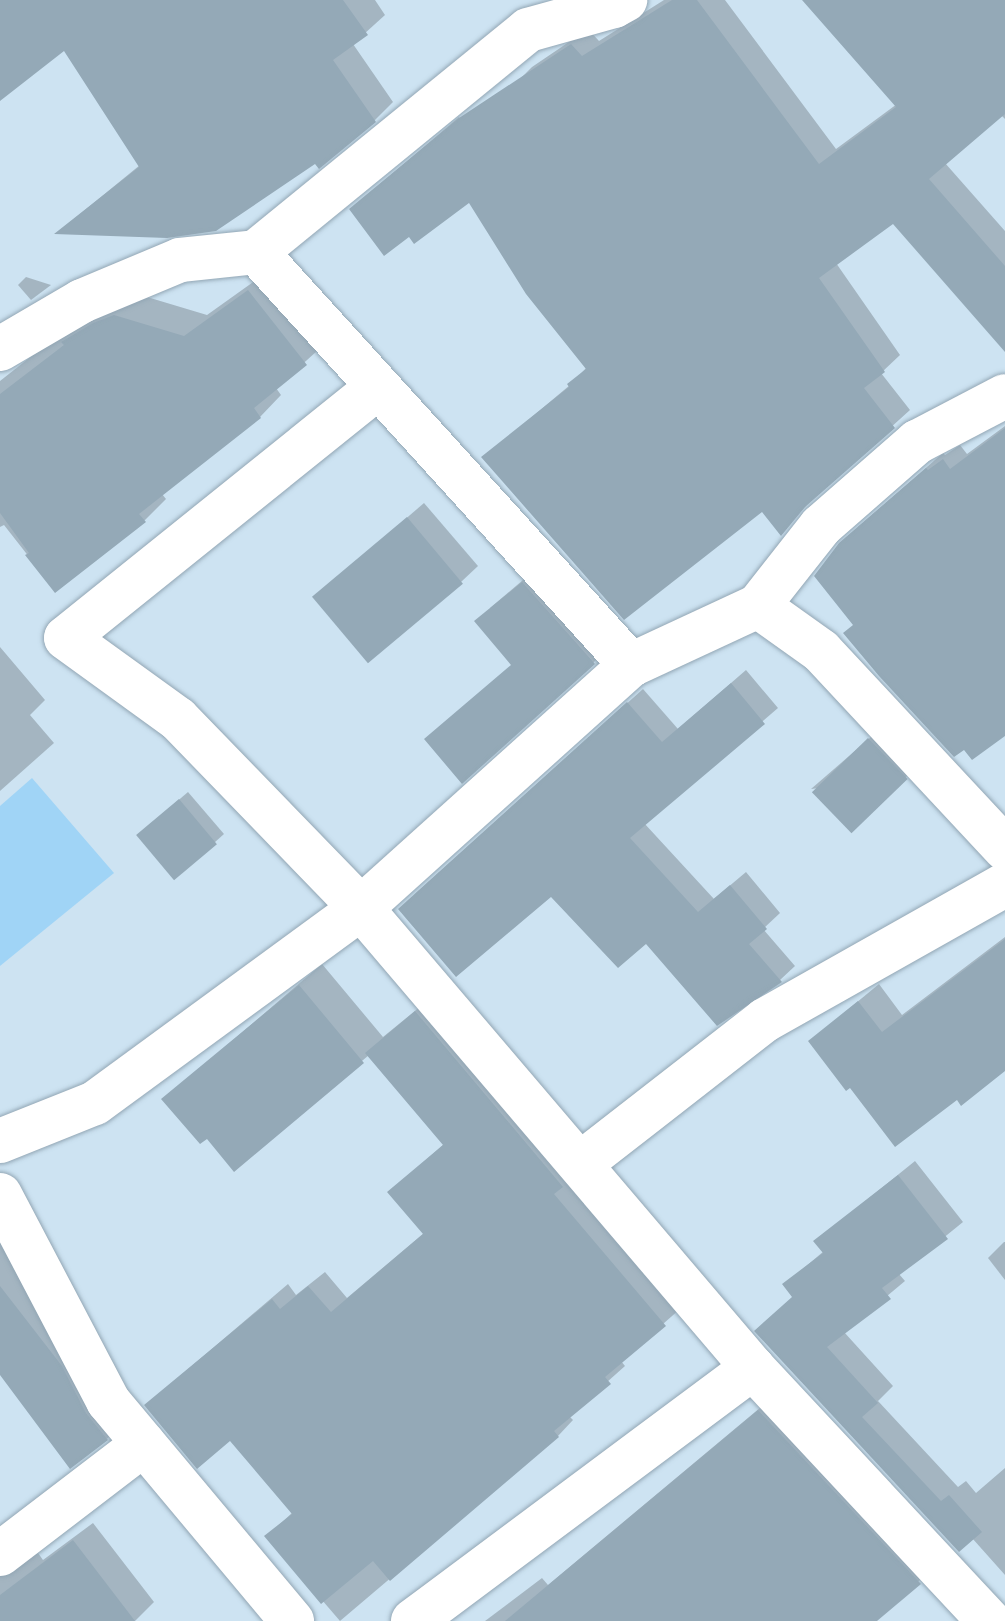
<!DOCTYPE html>
<style>
body{margin:0}
#map{position:relative;width:1005px;height:1621px;overflow:hidden;background:#cde3f2;font-family:"Noto Serif",serif}
div>[style]{position:absolute}
.green>*{inset:0;background:#a0d4f6}
.shadow>*{inset:0;background:#0003}
.building>*{inset:0;background:#94a9b7;transform-origin:0 0}
.roads{filter:drop-shadow(0 0 2px #92a6b4) drop-shadow(0 0 2px #92a6b4)}
.minor>*{height:44px;margin:-22px;padding:0 22px;transform-origin:22px;border-radius:22px;background:#fff}
span{translate:-50% -50%;white-space:nowrap;text-align:center;line-height:1.15;-webkit-text-stroke:8px #cde3f2;paint-order:stroke}
</style>
<div id="map">
<div class="green">
<div style="clip-path:polygon(32px 778px,114px 873px,0 966px,0 806px)"></div>
</div>
<div class="shadow">
<div style="clip-path:polygon(0 0,375px 0,385px 15px,353px 44px,393px 102px,375px 120px,316px 161px,58px 232px,140px 165px,64px 48px,0 99px)"></div>
<div style="clip-path:polygon(664px 0,725px 0,836px 149px,897px 104px,805px 0,1005px 0,1005px 119px,1001px 115px,945px 163px,1005px 231px,1005px 350px,893px 222px,836px 263px,900px 355px,881px 373px,910px 410px,815px 496px,781px 533px,762px 510px,484px 457px,570px 385px,587px 367px,516px 83px,532px 67px,588px 29px,599px 41px)"></div>
<div style="clip-path:polygon(459px 117px,499px 173px,409px 235px,351px 209px)"></div>
<div style="clip-path:polygon(270px 270px,327px 342px,276px 388px,281px 395px,260px 417px,162px 494px,166px 499px,144px 521px,55px 590px,4px 525px,0 527px,0 381px,52px 340px,137px 294px,207px 315px)"></div>
<div style="clip-path:polygon(26px 277px,51px 285px,31px 300px,18px 285px)"></div>
<div style="clip-path:polygon(1005px 426px,1005px 733px,855px 624px,858px 527px,943px 453px,945px 455px,960px 445px,967px 454px)"></div>
<div style="clip-path:polygon(424px 503px,478px 566px,461px 582px,315px 597px)"></div>
<div style="clip-path:polygon(536px 569px,607px 649px,593px 663px,513px 664px,490px 608px)"></div>
<div style="clip-path:polygon(0 647px,45px 700px,30px 715px,54px 743px,0 791px)"></div>
<div style="clip-path:polygon(746px 670px,778px 708px,644px 823px,714px 899px,746px 872px,780px 913px,763px 929px,795px 966px,780px 980px,646px 942px,551px 894px,415px 894px,643px 689px,678px 729px)"></div>
<div style="clip-path:polygon(886px 724px,921px 762px,905px 778px,811px 789px)"></div>
<div style="clip-path:polygon(188px 792px,224px 834px,175px 878px,147px 827px)"></div>
<div style="clip-path:polygon(1005px 937px,1005px 1069px,957px 1097px,851px 1085px,810px 1041px,879px 984px,902px 1015px)"></div>
<div style="clip-path:polygon(322px 964px,383px 1037px,432px 997px,680px 1309px,621px 1361px,625px 1366px,569px 1416px,573px 1420px,558px 1436px,340px 1621px,267px 1536px,293px 1512px,230px 1438px,146px 1405px,288px 1284px,296px 1295px,325px 1272px,347px 1298px,424px 1233px,390px 1192px,444px 1144px,369px 1055px,234px 1169px,207px 1136px,164px 1099px)"></div>
<div style="clip-path:polygon(915px 1161px,963px 1222px,899px 1274px,905px 1281px,844px 1332px,893px 1386px,878px 1401px,958px 1487px,966px 1481px,976px 1493px,1005px 1468px,1005px 1575px,972px 1538px,757px 1331px,794px 1296px,785px 1284px,824px 1251px,816px 1241px)"></div>
<div style="clip-path:polygon(0 1217px,125px 1421px,107px 1439px,0 1372px)"></div>
<div style="clip-path:polygon(1004px 1242px,1005px 1242px,1005px 1280px,988px 1258px)"></div>
<div style="clip-path:polygon(779px 1392px,939px 1563px,874px 1621px,485px 1621px,542px 1578px,548px 1585px)"></div>
<div style="clip-path:polygon(93px 1523px,154px 1602px,135px 1621px,0 1621px,0 1574px,19px 1560px,38px 1553px,43px 1560px)"></div>
</div>
<div class="building">
<div style="clip-path:polygon(0 0,343px 0,368px 35px,333px 60px,376px 122px,319px 169px,315px 164px,216px 231px,167px 238px,54px 234px,139px 167px,64px 51px,0 101px)"></div>
<div style="clip-path:polygon(672px 0,697px 0,819px 164px,896px 107px,802px 0,1005px 0,1005px 114px,929px 179px,1005px 266px,1005px 352px,893px 224px,819px 278px,885px 372px,864px 388px,895px 428px,805px 507px,781px 536px,762px 512px,624px 620px,481px 457px,569px 387px,567px 384px,586px 369px,526px 294px,469px 203px,414px 244px,409px 237px,384px 256px,349px 209px,459px 118px,571px 44px,582px 56px)"></div>
<div style="clip-path:polygon(248px 290px,307px 365px,254px 408px,261px 418px,139px 514px,146px 522px,55px 593px,25px 555px,29px 553px,0 513px,0 394px,64px 345px,61px 342px,93px 323px,114px 315px,184px 336px)"></div>
<div style="clip-path:polygon(1005px 428px,1005px 736px,972px 760px,964px 750px,954px 757px,879px 676px,843px 633px,853px 625px,814px 576px,839px 543px,926px 468px,928px 470px,943px 459px,950px 469px)"></div>
<div style="left:407px;top:517px;width:87px;height:124px;rotate:50deg"></div>
<div style="clip-path:polygon(522px 582px,595px 664px,462px 784px,424px 739px,511px 665px,474px 621px)"></div>
<div style="clip-path:polygon(731px 683px,765px 724px,630px 838px,698px 912px,730px 885px,767px 929px,749px 944px,782px 982px,717px 1026px,646px 944px,618px 968px,551px 897px,456px 977px,398px 909px,627px 702px,662px 742px)"></div>
<div style="left:868px;top:738px;width:57px;height:78px;rotate:46deg"></div>
<div style="left:179px;top:799px;width:59px;height:56px;rotate:50deg"></div>
<div style="clip-path:polygon(1005px 939px,1005px 1071px,961px 1106px,957px 1100px,895px 1147px,850px 1088px,846px 1091px,808px 1041px,858px 1001px,882px 1032px)"></div>
<div style="clip-path:polygon(299px 985px,364px 1063px,234px 1172px,207px 1139px,200px 1144px,161px 1099px)"></div>
<div style="clip-path:polygon(415px 1011px,563px 1187px,554px 1194px,666px 1326px,605px 1377px,611px 1384px,554px 1431px,559px 1437px,390px 1581px,373px 1561px,321px 1604px,264px 1536px,292px 1514px,230px 1441px,197px 1469px,144px 1405px,272px 1299px,280px 1309px,308px 1286px,331px 1312px,423px 1234px,387px 1192px,443px 1145px,365px 1053px)"></div>
<div style="clip-path:polygon(898px 1175px,948px 1239px,882px 1288px,891px 1299px,827px 1347px,878px 1403px,862px 1417px,941px 1501px,949px 1495px,982px 1532px,959px 1552px,754px 1331px,792px 1297px,782px 1284px,823px 1253px,813px 1241px)"></div>
<div style="clip-path:polygon(0 1286px,62px 1366px,86px 1413px,108px 1440px,70px 1469px,0 1375px)"></div>
<div style="clip-path:polygon(758px 1410px,921px 1584px,877px 1621px,505px 1621px)"></div>
<div style="clip-path:polygon(73px 1540px,135px 1621px,0 1621px,0 1595px)"></div>
</div>
<div class="roads">
<div class="minor">
<div style="left:256px;top:252px;width:558px;rotate:47.76deg"></div>
<div style="left:0;top:349px;width:95px;rotate:-30.3deg"></div>
<div style="left:82px;top:301px;width:106px;rotate:-22.7deg"></div>
<div style="left:180px;top:260px;width:76px;rotate:-6deg"></div>
<div style="left:256px;top:252px;width:351px;rotate:-39.2deg"></div>
<div style="left:528px;top:30px;width:89px;rotate:-15.6deg"></div>
<div style="left:614px;top:6px;width:13px;rotate:-29deg"></div>
<div style="left:378px;top:387px;width:400px;rotate:141.2deg"></div>
<div style="left:66px;top:638px;width:138px;rotate:35.9deg"></div>
<div style="left:178px;top:719px;width:263px;rotate:45.9deg"></div>
<div style="left:361px;top:908px;width:604px;rotate:49.56deg"></div>
<div style="left:753px;top:1368px;width:346px;rotate:47deg"></div>
<div style="left:758px;top:606px;width:77px;rotate:35.5deg"></div>
<div style="left:821px;top:651px;width:270px;rotate:47deg"></div>
<div style="left:0;top:1141px;width:102px;rotate:-21.8deg"></div>
<div style="left:95px;top:1103px;width:330px;rotate:-36.2deg"></div>
<div style="left:361px;top:908px;width:363px;rotate:-42deg"></div>
<div style="left:631px;top:665px;width:140px;rotate:-24.9deg"></div>
<div style="left:758px;top:606px;width:102px;rotate:-51.8deg"></div>
<div style="left:821px;top:526px;width:128px;rotate:-41.2deg"></div>
<div style="left:917px;top:442px;width:99px;rotate:-27.6deg"></div>
<div style="left:580px;top:1164px;width:234px;rotate:-37.9deg"></div>
<div style="left:765px;top:1020px;width:275px;rotate:-29.4deg"></div>
<div style="left:0;top:1195px;width:233px;rotate:62.3deg"></div>
<div style="left:108px;top:1401px;width:287px;rotate:50.1deg"></div>
<div style="left:0;top:1554px;width:181px;rotate:-37.4deg"></div>
<div style="left:413px;top:1621px;width:424px;rotate:-36.7deg"></div>
</div>
</div>
</div>
